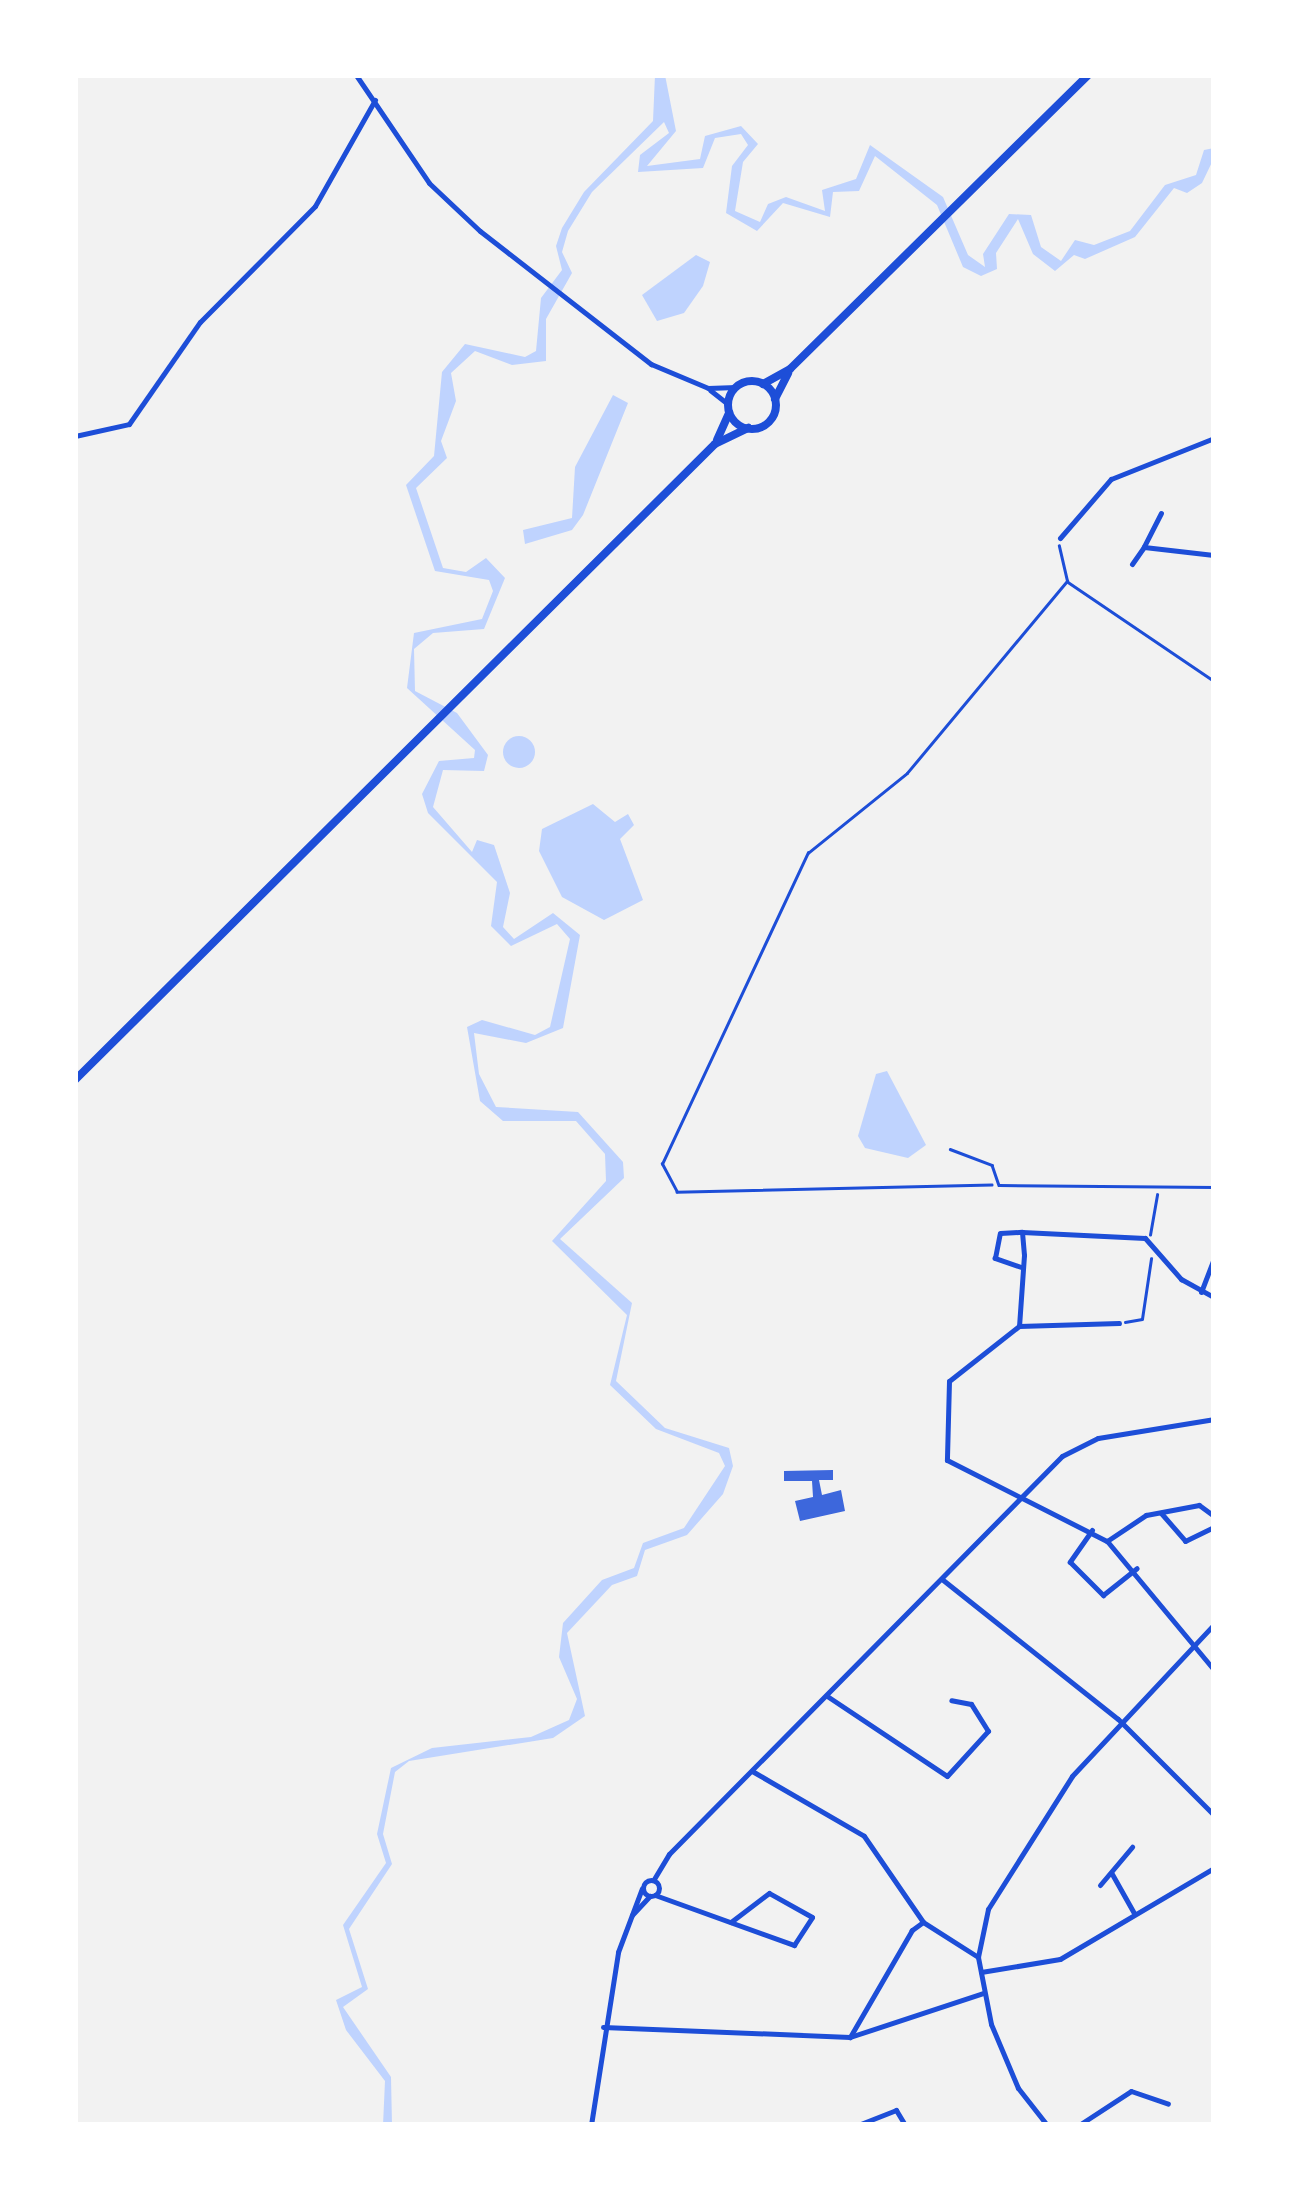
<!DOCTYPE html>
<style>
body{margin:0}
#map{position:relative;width:1289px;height:2200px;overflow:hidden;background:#f2f2f2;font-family:"Times New Roman",serif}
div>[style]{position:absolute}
.water>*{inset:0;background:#bfd3fe}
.round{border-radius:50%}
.building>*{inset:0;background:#3d67dc}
.path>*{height:2.5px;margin:-1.25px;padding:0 1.25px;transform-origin:1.25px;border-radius:1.25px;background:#1d4ed8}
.service>*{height:2.5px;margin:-1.25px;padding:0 1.25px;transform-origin:1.25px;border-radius:1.25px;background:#1d4ed8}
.minor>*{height:5px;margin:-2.5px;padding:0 2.5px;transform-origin:2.5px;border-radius:2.5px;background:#1d4ed8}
.minor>.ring{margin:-2.5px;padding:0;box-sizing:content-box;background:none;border:5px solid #1d4ed8;border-radius:50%}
.primary>*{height:8px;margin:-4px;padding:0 4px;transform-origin:4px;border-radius:4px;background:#1d4ed8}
.primary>.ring{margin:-4px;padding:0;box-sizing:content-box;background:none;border:8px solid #1d4ed8;border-radius:50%}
span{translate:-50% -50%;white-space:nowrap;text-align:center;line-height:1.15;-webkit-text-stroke:9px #fff;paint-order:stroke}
.frame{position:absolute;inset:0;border:78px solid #fff;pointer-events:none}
</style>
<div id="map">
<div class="water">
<div style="clip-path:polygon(655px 75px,665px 75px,676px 131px,647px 166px,700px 159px,705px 136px,741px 126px,758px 144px,743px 162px,735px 211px,760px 222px,768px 204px,786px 197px,825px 211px,822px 190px,856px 179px,870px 145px,943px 197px,968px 255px,985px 267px,983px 254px,1009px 214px,1031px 215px,1041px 247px,1061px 261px,1075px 240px,1094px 245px,1130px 231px,1165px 185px,1196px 175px,1204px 150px,1214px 148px,1214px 158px,1202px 183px,1187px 193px,1174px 188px,1135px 237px,1085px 259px,1074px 255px,1055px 271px,1033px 254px,1018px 219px,996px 253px,997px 269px,981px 276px,963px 267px,937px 205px,875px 156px,859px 191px,833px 192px,830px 217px,783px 203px,757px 231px,726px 213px,732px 166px,748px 145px,741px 134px,715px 138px,703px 168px,638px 172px,640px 155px,669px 133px,664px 122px,592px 192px,568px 231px,562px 252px,572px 273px,546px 319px,546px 361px,512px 365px,475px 351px,451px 373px,456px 401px,441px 441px,447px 458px,416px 488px,443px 568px,466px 572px,486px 558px,505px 578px,484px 629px,433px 633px,414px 649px,415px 691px,457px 713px,488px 755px,484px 771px,443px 770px,433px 807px,472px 852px,477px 840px,494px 845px,510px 893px,503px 927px,514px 939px,553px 913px,580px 935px,563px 1028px,526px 1043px,474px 1033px,479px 1074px,496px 1107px,578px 1112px,623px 1162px,624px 1178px,560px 1239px,632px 1303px,616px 1381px,665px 1428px,729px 1448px,733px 1466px,723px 1494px,687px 1535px,645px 1550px,637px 1576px,612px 1585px,567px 1633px,585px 1716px,553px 1738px,409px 1761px,395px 1772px,383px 1834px,392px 1864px,349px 1929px,368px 1989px,343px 2007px,391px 2077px,392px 2125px,383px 2125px,385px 2081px,346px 2030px,336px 2000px,362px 1987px,343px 1925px,386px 1863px,377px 1834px,391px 1768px,432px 1748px,531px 1737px,569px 1720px,577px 1699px,559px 1657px,563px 1623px,602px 1580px,634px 1568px,643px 1543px,684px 1528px,725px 1466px,719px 1453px,656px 1429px,610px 1385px,627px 1315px,552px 1241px,606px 1181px,605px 1154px,576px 1121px,503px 1121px,480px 1101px,467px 1027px,482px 1020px,535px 1035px,550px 1027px,570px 939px,557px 924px,511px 946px,491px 926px,497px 882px,428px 813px,422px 794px,439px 761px,474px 758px,475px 750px,407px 688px,414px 633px,482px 619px,493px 591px,489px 580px,435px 571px,406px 485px,434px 456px,442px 372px,465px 344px,525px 357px,536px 351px,541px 298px,562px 270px,556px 246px,562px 228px,584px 192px,653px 121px)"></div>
<div style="clip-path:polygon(696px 255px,710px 262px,703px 286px,684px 313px,657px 321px,642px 295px)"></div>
<div style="clip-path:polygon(613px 395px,628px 403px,583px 515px,572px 530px,525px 544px,523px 530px,572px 518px,575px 467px)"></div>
<div class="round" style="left:503px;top:736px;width:32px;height:32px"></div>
<div style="clip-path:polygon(593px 804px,615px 822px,628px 814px,634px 825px,620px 839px,643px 900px,604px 920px,562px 897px,539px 851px,542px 829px)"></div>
<div style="clip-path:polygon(887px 1071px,926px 1145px,908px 1158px,865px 1148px,858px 1136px,876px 1074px)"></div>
</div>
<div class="building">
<div style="clip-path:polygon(833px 1470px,833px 1480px,819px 1480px,822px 1495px,841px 1490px,845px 1511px,800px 1521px,795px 1501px,813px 1497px,812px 1481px,784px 1481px,784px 1471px)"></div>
</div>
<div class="path">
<div style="left:1068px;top:582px;width:176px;rotate:34.1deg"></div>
<div style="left:992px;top:1185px;width:315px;rotate:178.7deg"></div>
<div style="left:677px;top:1192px;width:32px;rotate:-118deg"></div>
<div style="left:662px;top:1164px;width:344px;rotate:-64.9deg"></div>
<div style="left:808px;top:853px;width:127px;rotate:-38.9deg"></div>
<div style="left:907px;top:773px;width:250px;rotate:-50.2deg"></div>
<div style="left:1067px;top:581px;width:36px;rotate:-103deg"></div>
<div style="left:1150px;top:1235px;width:41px;rotate:-80.1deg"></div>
<div style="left:1125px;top:1322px;width:17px;rotate:-10deg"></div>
<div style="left:1142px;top:1319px;width:61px;rotate:-81.5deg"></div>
</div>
<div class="service">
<div style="left:950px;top:1149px;width:45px;rotate:20.9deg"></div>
<div style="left:992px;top:1165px;width:21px;rotate:71deg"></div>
<div style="left:999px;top:1185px;width:215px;rotate:0.5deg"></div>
</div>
<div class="minor">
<div style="left:356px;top:75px;width:130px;rotate:55.9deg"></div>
<div style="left:429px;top:183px;width:70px;rotate:43.3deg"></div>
<div style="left:480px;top:231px;width:217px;rotate:37.9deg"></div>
<div style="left:651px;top:364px;width:62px;rotate:22.8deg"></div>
<div style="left:708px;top:388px;width:28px;rotate:-2deg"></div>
<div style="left:710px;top:390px;width:23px;rotate:38deg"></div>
<div style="left:75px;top:436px;width:55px;rotate:-12.5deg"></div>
<div style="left:129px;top:424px;width:124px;rotate:-55.2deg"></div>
<div style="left:200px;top:322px;width:163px;rotate:-45.2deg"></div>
<div style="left:315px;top:206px;width:122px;rotate:-60.5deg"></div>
<div style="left:1161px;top:513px;width:38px;rotate:117deg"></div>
<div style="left:1144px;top:547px;width:70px;rotate:6.5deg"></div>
<div style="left:1060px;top:538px;width:78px;rotate:-49.2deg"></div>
<div style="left:1111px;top:479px;width:111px;rotate:-21.7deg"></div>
<div style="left:1132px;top:564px;width:21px;rotate:-55deg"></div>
<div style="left:1022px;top:1232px;width:123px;rotate:2.8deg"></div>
<div style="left:1145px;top:1238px;width:55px;rotate:48.7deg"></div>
<div style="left:1181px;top:1279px;width:38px;rotate:29deg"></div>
<div style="left:1021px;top:1267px;width:28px;rotate:-161deg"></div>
<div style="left:995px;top:1258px;width:25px;rotate:-79deg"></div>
<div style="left:1000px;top:1233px;width:22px;rotate:-3deg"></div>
<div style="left:1022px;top:1232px;width:23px;rotate:85deg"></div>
<div style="left:1024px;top:1255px;width:71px;rotate:94deg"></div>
<div style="left:1019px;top:1326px;width:89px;rotate:141.8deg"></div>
<div style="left:949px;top:1381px;width:79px;rotate:91.5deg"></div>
<div style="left:947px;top:1460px;width:179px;rotate:26.9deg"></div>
<div style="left:1107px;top:1541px;width:168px;rotate:50.3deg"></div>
<div style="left:1201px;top:1292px;width:36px;rotate:-69deg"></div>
<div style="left:1019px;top:1326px;width:100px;rotate:-1.7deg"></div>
<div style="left:1161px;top:1513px;width:37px;rotate:49deg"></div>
<div style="left:1185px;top:1541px;width:32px;rotate:-26deg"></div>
<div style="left:1092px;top:1530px;width:39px;rotate:125deg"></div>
<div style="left:1070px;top:1562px;width:47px;rotate:45deg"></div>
<div style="left:1103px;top:1595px;width:43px;rotate:-38.5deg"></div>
<div style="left:1107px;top:1541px;width:47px;rotate:-33.7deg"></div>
<div style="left:1146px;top:1515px;width:54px;rotate:-10.7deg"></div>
<div style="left:1199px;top:1505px;width:19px;rotate:36deg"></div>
<div style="left:943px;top:1580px;width:223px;rotate:38.5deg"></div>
<div style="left:1118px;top:1719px;width:136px;rotate:45deg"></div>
<div style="left:827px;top:1696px;width:144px;rotate:33.7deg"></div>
<div style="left:947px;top:1776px;width:61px;rotate:-47.7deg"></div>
<div style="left:988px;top:1731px;width:32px;rotate:-122deg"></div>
<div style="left:971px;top:1704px;width:20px;rotate:-169deg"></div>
<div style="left:752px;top:1771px;width:129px;rotate:30.1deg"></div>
<div style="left:864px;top:1836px;width:104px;rotate:55.5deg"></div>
<div style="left:1112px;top:1874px;width:45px;rotate:60.6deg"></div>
<div style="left:654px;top:1879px;width:29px;rotate:-59deg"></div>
<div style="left:669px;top:1854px;width:559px;rotate:-45.36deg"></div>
<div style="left:1062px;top:1456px;width:40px;rotate:-26.6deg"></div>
<div style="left:1098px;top:1438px;width:118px;rotate:-9.3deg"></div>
<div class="ring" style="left:643px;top:1880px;width:11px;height:11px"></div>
<div style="left:1100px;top:1885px;width:50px;rotate:-49.9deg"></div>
<div style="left:655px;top:1895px;width:148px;rotate:19.8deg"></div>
<div style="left:794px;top:1945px;width:33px;rotate:-57deg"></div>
<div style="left:812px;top:1917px;width:49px;rotate:-150.8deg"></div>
<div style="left:769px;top:1893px;width:48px;rotate:142.7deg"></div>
<div style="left:632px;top:1915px;width:26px;rotate:-47deg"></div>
<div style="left:978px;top:1957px;width:65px;rotate:-147.5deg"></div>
<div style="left:923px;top:1922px;width:14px;rotate:144deg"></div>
<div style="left:912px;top:1930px;width:124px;rotate:120.1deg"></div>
<div style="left:850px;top:2037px;width:140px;rotate:-18.3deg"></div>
<div style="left:981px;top:1972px;width:80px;rotate:-9.3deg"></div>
<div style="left:1060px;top:1959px;width:179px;rotate:-30.6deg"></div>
<div style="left:603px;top:2027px;width:247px;rotate:2.3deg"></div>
<div style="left:591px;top:2125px;width:175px;rotate:-81.1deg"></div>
<div style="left:618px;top:1952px;width:68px;rotate:-69.4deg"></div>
<div style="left:858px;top:2125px;width:41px;rotate:-21.5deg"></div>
<div style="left:896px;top:2110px;width:17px;rotate:59deg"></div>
<div style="left:1047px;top:2125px;width:47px;rotate:-128.1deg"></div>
<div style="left:1018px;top:2088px;width:69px;rotate:-112.9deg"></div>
<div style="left:991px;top:2024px;width:68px;rotate:-101deg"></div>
<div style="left:978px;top:1957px;width:49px;rotate:-78.2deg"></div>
<div style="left:988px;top:1909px;width:157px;rotate:-57.7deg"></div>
<div style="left:1072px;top:1776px;width:208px;rotate:-46.9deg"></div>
<div style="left:1079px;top:2125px;width:62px;rotate:-33.2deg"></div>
<div style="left:1131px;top:2091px;width:39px;rotate:19deg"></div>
</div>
<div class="primary">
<div class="ring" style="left:728px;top:381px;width:40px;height:40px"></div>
<div style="left:763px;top:384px;width:31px;rotate:-29deg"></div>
<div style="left:790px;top:369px;width:419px;rotate:-44.6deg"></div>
<div style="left:775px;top:399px;width:29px;rotate:-63deg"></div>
<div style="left:717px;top:440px;width:30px;rotate:-66deg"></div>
<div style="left:75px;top:1080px;width:902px;rotate:-44.82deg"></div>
<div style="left:715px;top:444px;width:37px;rotate:-26deg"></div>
</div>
<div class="frame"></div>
</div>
